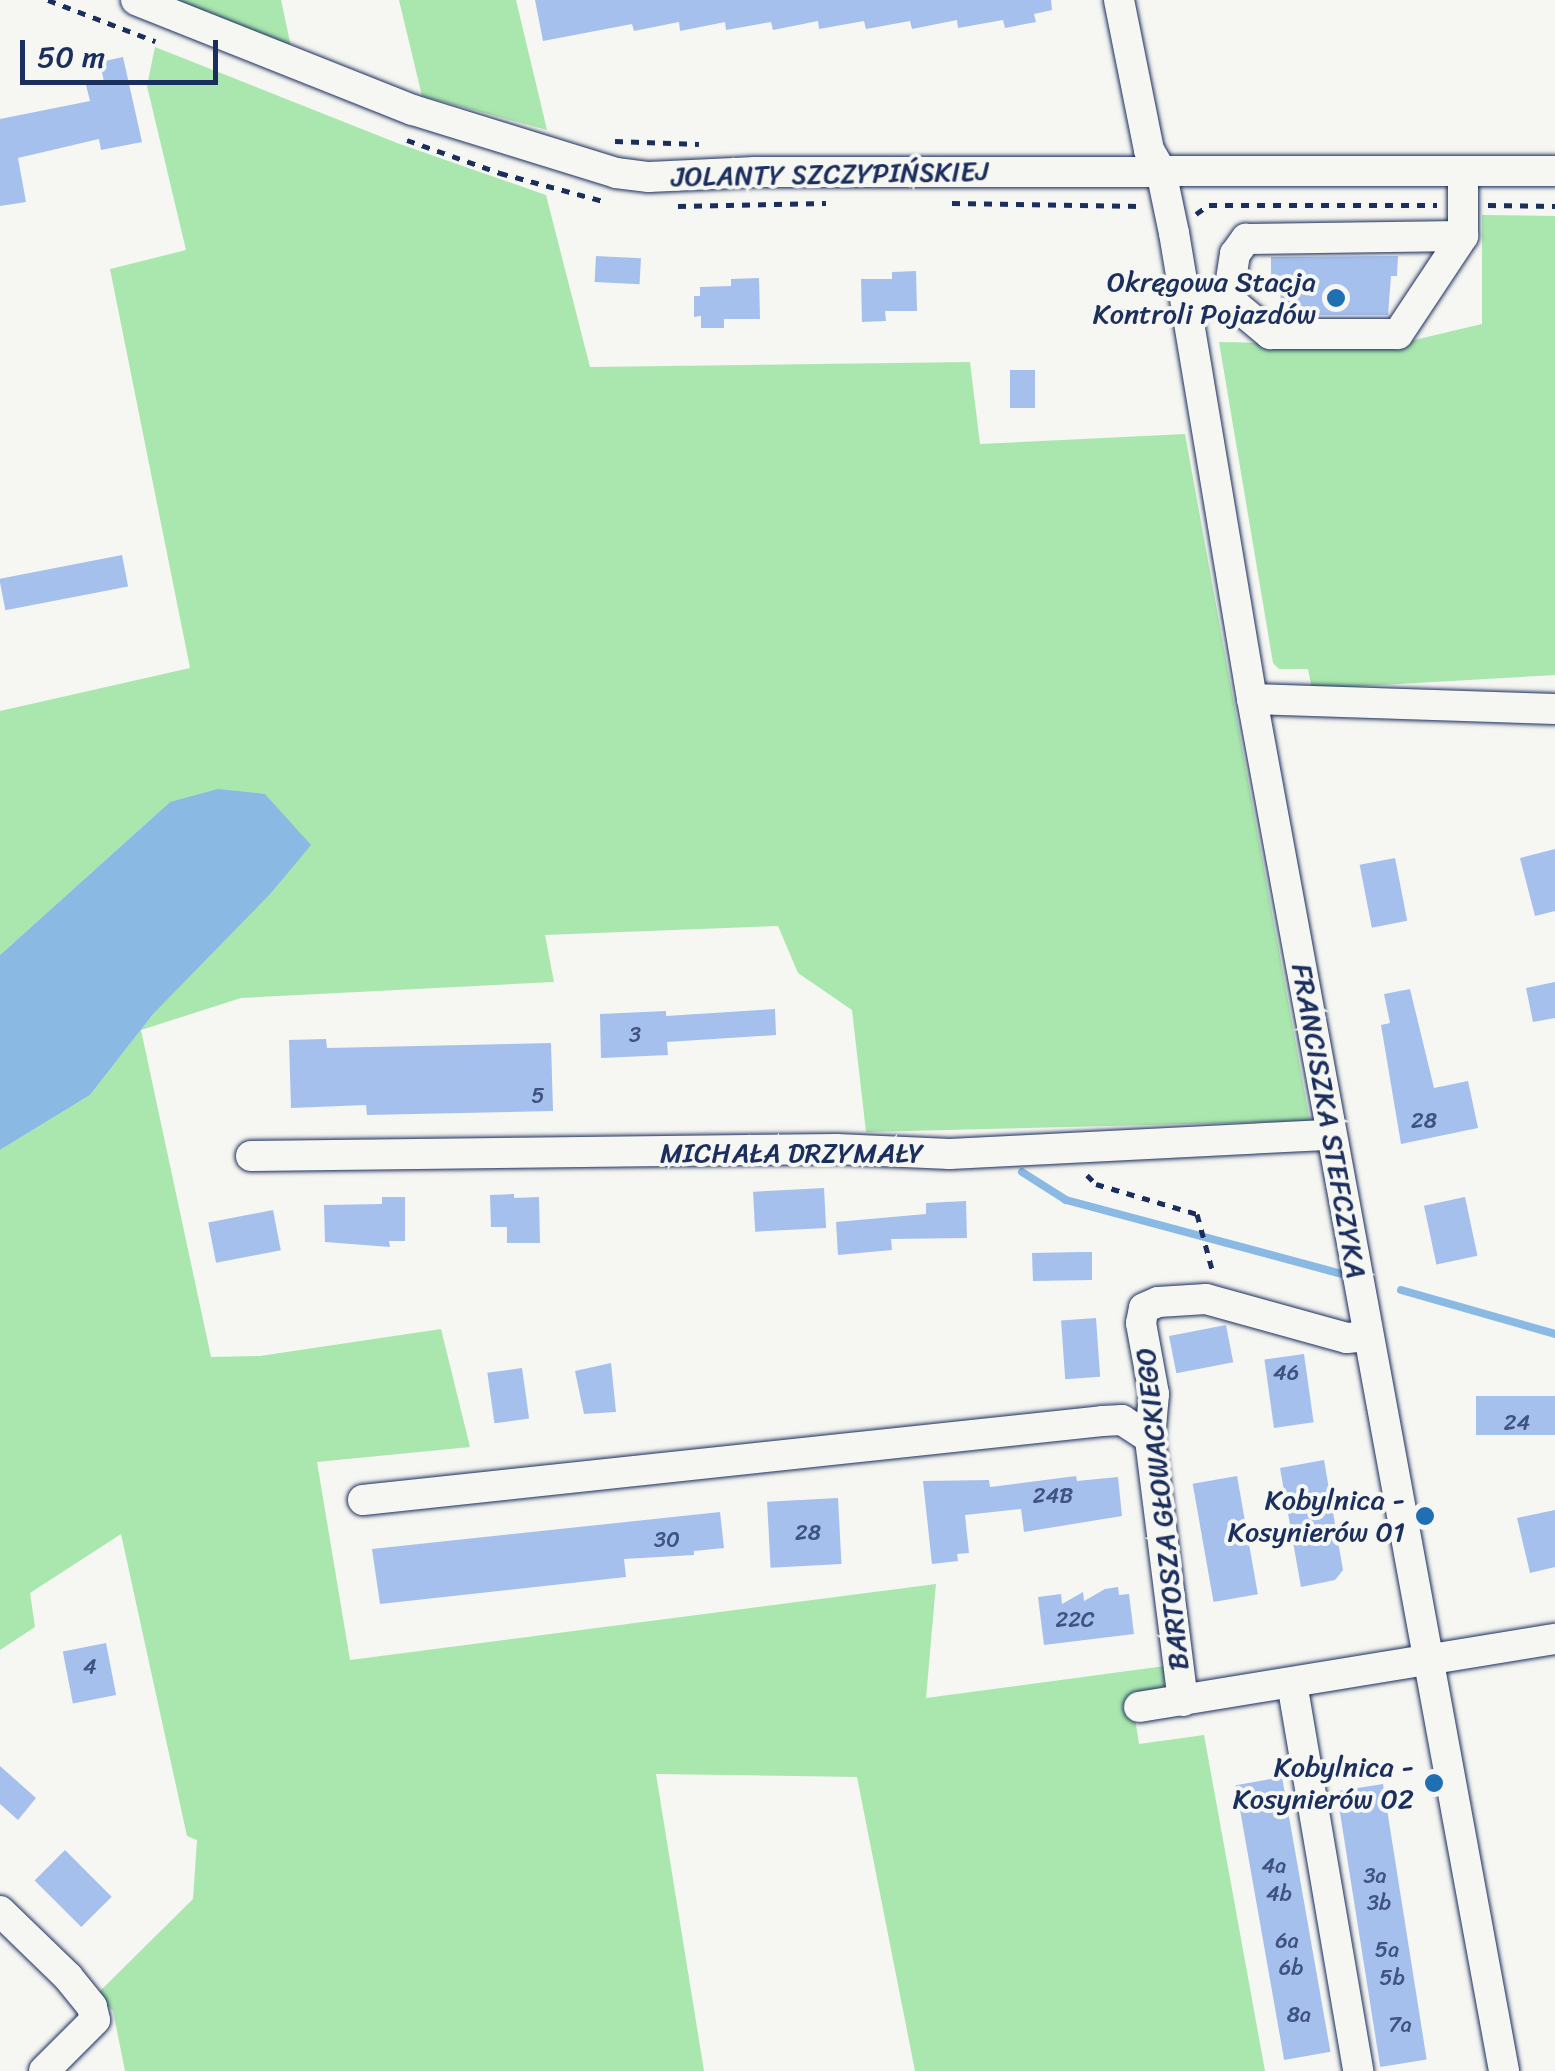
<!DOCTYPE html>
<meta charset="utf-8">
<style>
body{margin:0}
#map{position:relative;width:1555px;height:2071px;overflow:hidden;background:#f6f6f2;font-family:Sriracha,sans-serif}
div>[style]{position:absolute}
.green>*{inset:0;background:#aae7ae}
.water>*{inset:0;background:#8ab9e4}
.stream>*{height:8px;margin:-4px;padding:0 4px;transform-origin:4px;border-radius:4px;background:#8ab9e4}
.building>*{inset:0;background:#a6c0ed;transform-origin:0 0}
.path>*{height:5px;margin-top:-2.5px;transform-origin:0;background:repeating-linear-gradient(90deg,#1b2f5e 0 8px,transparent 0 16px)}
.roads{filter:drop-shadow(0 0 2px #1b2f5e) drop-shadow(0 0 2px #1b2f5e)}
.minor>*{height:30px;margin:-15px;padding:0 15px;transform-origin:15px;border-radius:15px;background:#f6f6f2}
.dots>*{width:28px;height:28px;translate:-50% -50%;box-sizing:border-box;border:5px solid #f6f6f2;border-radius:50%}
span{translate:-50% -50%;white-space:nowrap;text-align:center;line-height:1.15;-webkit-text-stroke:8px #f6f6f2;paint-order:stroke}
.number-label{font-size:22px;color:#3e5382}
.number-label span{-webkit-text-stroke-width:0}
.street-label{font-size:28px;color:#1b2f5e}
.poi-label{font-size:28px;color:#1b2f5e}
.right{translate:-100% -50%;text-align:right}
.scale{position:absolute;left:20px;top:40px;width:198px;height:45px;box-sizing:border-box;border:5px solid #1b2f5e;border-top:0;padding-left:12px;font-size:30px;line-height:35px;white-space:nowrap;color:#1b2f5e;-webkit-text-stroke:8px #f6f6f2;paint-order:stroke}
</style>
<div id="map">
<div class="green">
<div style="clip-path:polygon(174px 0,281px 0,291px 47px)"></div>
<div style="clip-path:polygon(399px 0,516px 0,547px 130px,422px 96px)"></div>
<div style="clip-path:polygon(155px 47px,397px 143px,546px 195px,590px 367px,970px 362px,980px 444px,1185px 434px,1310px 1121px,866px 1132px,852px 1010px,798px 973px,778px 926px,545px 935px,554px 982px,241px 998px,141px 1030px,211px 1357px,260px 1356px,441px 1329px,470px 1447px,317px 1462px,350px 1660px,936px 1584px,926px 1698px,1165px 1666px,1164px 1685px,1155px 1693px,1132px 1698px,1139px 1744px,1204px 1735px,1265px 2071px,915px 2071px,857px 1777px,656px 1774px,704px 2071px,125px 2071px,113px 2011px,96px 1995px,193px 1899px,197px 1840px,187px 1836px,121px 1534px,30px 1593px,35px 1627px,0 1650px,0 1150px,90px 1095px,154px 1013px,170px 802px,0 955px,0 711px,190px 668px,110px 269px,186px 250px,147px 86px)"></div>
<div style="clip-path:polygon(1482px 215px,1555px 216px,1555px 675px,1312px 689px,1308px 669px,1279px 669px,1273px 663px,1219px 342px,1393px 345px,1482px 324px)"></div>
</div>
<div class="water">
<div style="clip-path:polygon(218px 789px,265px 794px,311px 845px,271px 893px,154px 1013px,90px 1095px,0 1150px,0 955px,170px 802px)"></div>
</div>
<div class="stream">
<div style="left:1022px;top:1172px;width:52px;rotate:32.5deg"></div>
<div style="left:1066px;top:1200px;width:287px;rotate:15deg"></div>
<div style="left:1401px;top:1290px;width:160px;rotate:15.9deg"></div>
</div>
<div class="building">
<div style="clip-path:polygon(535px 0,1051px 0,1052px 10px,1034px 14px,1036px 22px,1005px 28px,1003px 20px,958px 28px,957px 20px,912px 29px,910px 21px,866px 29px,864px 21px,819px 29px,818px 21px,773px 30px,771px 22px,726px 30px,725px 22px,680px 31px,679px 22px,634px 31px,632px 24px,543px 41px)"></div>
<div style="clip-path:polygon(123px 57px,142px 142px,101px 150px,99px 139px,18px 158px,26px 202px,0 206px,0 119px,90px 101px,86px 85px,104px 82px,100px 62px)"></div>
<div style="left:596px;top:256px;width:45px;height:26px;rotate:3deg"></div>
<div style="clip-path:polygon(1398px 256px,1397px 276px,1391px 276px,1388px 315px,1280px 315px,1281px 276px,1271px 275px,1271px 257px)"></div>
<div style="clip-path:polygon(916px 271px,917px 311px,885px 311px,886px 321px,862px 322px,861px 279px,892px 279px,892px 272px)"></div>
<div style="clip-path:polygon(759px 278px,760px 319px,724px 319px,724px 328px,701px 328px,701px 316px,694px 317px,694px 296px,700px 296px,700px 287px,731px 286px,731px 279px)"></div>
<div style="left:1010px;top:370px;width:25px;height:38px"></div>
<div style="left:122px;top:555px;width:32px;height:125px;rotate:79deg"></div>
<div style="clip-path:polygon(1555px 849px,1555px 911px,1535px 916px,1520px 858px)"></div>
<div style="left:1395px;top:858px;width:64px;height:36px;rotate:79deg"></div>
<div style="clip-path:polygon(1555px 982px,1555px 1018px,1533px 1022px,1526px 988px)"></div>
<div style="clip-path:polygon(1410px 989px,1434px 1088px,1468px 1081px,1478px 1128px,1401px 1144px,1381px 1025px,1390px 1023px,1384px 994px)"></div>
<div style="clip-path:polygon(775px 1009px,776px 1035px,667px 1042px,668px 1055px,601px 1058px,600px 1014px,666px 1011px,666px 1016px)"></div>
<div style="clip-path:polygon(326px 1039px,327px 1048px,551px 1043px,553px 1111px,367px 1115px,366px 1105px,291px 1108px,289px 1040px)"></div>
<div style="left:824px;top:1188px;width:40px;height:71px;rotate:87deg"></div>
<div style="clip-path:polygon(514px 1194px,514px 1198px,539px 1197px,540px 1243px,507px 1243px,507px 1227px,491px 1227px,490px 1195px)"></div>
<div style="clip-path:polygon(382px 1197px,405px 1197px,405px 1241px,389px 1241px,390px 1247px,325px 1242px,324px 1205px,382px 1204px)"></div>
<div style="left:1465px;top:1197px;width:60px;height:42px;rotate:78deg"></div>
<div style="clip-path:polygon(966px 1201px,967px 1238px,891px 1239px,892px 1250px,838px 1255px,836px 1222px,926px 1214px,926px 1203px)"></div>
<div style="left:273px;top:1210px;width:41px;height:66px;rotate:79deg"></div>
<div style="clip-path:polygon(1081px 1252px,1092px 1252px,1092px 1280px,1033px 1281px,1032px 1253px)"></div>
<div style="left:1096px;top:1318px;width:59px;height:35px;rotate:86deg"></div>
<div style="left:1226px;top:1325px;width:38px;height:58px;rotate:79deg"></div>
<div style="left:1304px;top:1354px;width:69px;height:40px;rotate:82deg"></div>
<div style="clip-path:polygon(611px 1363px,616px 1412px,584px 1414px,575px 1371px)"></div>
<div style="left:522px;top:1368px;width:51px;height:35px;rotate:82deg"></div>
<div style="left:1555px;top:1396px;width:39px;height:79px;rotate:90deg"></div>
<div style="clip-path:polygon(1324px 1460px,1343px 1570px,1335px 1580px,1301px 1587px,1280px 1468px)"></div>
<div style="clip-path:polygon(1076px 1476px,1077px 1481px,1118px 1477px,1122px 1516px,1024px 1532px,1021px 1509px,965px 1515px,969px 1553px,957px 1554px,958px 1561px,932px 1564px,923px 1481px,989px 1480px,990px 1487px)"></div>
<div style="left:1237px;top:1476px;width:120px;height:45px;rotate:80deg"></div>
<div style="left:838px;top:1498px;width:66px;height:71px;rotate:87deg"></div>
<div style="clip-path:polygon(1555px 1510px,1555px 1567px,1530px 1573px,1517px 1518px)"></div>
<div style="clip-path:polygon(720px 1512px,724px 1548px,694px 1551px,694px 1555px,624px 1559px,626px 1577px,380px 1604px,372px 1549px)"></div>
<div style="clip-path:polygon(1118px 1587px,1119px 1595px,1129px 1594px,1134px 1634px,1044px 1645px,1038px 1597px,1061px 1594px,1062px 1604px,1083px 1592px,1084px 1601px,1105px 1589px)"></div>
<div style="left:106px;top:1643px;width:53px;height:44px;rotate:79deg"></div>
<div style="clip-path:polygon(0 1766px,36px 1798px,18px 1820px,0 1804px)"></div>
<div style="left:1282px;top:1777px;width:279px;height:47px;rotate:80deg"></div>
<div style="left:1383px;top:1784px;width:279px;height:47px;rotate:81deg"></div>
<div style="left:65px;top:1850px;width:66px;height:43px;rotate:45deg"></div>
</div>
<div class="path">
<div style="left:48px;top:0;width:115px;rotate:21deg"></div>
<div style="left:407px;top:140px;width:99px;rotate:19.5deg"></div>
<div style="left:500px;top:173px;width:111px;rotate:15.2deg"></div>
<div style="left:615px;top:141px;width:84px;rotate:2deg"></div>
<div style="left:952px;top:203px;width:189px;rotate:0.9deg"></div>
<div style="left:1488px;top:205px;width:67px;rotate:0.9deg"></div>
<div style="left:678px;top:206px;width:148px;rotate:-1.2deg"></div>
<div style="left:1196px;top:214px;width:16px;rotate:-35deg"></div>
<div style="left:1209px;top:205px;width:228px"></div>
<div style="left:1087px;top:1175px;width:13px;rotate:45deg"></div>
<div style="left:1096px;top:1184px;width:105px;rotate:16.5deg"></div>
<div style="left:1197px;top:1214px;width:61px;rotate:74.8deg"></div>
</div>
<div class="roads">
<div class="minor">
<div style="left:136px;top:0;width:298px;rotate:21.7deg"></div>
<div style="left:413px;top:110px;width:213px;rotate:17.2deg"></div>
<div style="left:616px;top:173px;width:33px;rotate:7deg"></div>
<div style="left:649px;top:177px;width:106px;rotate:-2.7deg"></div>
<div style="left:755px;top:172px;width:800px;rotate:-0.07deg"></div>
<div style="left:1119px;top:0;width:153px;rotate:78.7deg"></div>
<div style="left:1149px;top:150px;width:24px;rotate:60deg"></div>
<div style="left:1161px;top:171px;width:63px;rotate:78.2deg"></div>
<div style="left:1174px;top:233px;width:472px;rotate:80.5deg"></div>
<div style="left:1252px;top:699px;width:1395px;rotate:79.59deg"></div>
<div style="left:1228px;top:299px;width:55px;rotate:39.8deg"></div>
<div style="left:1270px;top:334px;width:128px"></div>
<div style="left:1398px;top:334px;width:118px;rotate:-56.4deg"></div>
<div style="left:1186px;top:305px;width:42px;rotate:-8.1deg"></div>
<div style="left:1228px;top:299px;width:46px;rotate:-81.2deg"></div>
<div style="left:1235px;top:254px;width:19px;rotate:-54deg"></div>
<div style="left:1246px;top:239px;width:217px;rotate:-0.8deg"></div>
<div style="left:1463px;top:236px;width:64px;rotate:-90deg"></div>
<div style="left:1252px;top:699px;width:303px;rotate:1.9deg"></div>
<div style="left:251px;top:1156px;width:585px;rotate:-0.69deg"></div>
<div style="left:836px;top:1149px;width:114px;rotate:2.5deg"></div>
<div style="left:950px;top:1154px;width:381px;rotate:-2.9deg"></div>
<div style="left:363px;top:1500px;width:743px;rotate:-6.1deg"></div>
<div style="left:1102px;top:1421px;width:20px;rotate:-3deg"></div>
<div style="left:1122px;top:1420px;width:33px;rotate:33deg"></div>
<div style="left:1292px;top:1683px;width:394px;rotate:80.3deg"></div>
<div style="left:1183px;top:1701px;width:265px;rotate:-97.2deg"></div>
<div style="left:1150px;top:1438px;width:44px;rotate:-84.8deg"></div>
<div style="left:1154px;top:1394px;width:72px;rotate:-100.4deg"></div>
<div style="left:1141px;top:1323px;width:15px;rotate:-79deg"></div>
<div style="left:1144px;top:1308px;width:15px;rotate:-23deg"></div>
<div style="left:1158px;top:1302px;width:48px;rotate:-3.6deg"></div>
<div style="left:1206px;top:1299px;width:146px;rotate:15.5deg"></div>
<div style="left:1347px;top:1338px;width:21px;rotate:-5deg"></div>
<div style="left:1139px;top:1707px;width:422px;rotate:-9.3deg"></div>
<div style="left:0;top:1911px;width:95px;rotate:44.1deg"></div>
<div style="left:68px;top:1977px;width:38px;rotate:51deg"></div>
<div style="left:92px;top:2007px;width:13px;rotate:77deg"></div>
<div style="left:95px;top:2020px;width:72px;rotate:135deg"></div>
</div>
</div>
<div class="dots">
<div style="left:1336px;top:298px;background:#1f6fb2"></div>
<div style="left:1425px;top:1516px;background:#1f6fb2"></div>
<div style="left:1434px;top:1783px;background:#1f6fb2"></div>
</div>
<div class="number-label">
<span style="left:635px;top:1035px">3</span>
<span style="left:538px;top:1096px">5</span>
<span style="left:1424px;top:1121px">28</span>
<span style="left:1286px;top:1373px">46</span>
<span style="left:1517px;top:1423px">24</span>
<span style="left:1053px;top:1496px">24B</span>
<span style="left:808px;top:1533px">28</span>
<span style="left:667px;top:1540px">30</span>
<span style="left:1075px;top:1620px">22C</span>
<span style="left:90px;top:1667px">4</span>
<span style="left:1274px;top:1866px">4a</span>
<span style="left:1375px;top:1876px">3a</span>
<span style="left:1279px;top:1894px">4b</span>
<span style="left:1379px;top:1903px">3b</span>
<span style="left:1287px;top:1941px">6a</span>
<span style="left:1387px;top:1950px">5a</span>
<span style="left:1291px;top:1968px">6b</span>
<span style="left:1392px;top:1978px">5b</span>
<span style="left:1299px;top:2015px">8a</span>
<span style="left:1400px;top:2025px">7a</span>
</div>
<div class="street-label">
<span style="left:830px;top:174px;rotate:-1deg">JOLANTY SZCZYPIŃSKIEJ</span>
<span style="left:1329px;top:1121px;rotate:80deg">FRANCISZKA STEFCZYKA</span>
<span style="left:792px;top:1153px">MICHAŁA DRZYMAŁY</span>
<span style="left:1162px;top:1509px;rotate:-96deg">BARTOSZA GŁOWACKIEGO</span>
</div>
<div class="poi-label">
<span class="right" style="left:1316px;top:298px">Okręgowa Stacja<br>Kontroli Pojazdów</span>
<span class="right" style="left:1405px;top:1516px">Kobylnica -<br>Kosynierów 01</span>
<span class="right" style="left:1414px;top:1783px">Kobylnica -<br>Kosynierów 02</span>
</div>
<div class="scale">50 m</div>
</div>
